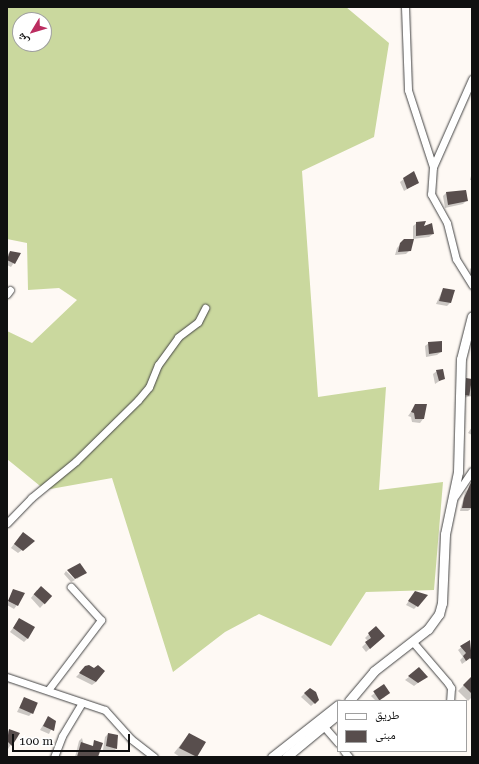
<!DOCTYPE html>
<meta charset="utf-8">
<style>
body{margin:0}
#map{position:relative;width:479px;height:764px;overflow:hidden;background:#fef9f4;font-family:"Roboto Serif","Noto Naskh Arabic",serif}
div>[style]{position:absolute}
.forest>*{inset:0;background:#cad89e}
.shadow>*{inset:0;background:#0003}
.building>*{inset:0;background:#584e4d;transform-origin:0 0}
.roads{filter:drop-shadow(0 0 1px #434343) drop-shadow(0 0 1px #434343)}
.minor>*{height:7px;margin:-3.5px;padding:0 3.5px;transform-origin:3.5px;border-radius:3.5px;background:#fff}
.tertiary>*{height:9px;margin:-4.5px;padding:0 4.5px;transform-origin:4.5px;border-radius:4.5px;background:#fff}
span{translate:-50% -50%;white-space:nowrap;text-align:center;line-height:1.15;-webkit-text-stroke:4px #fff;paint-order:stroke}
.frame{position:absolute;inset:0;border:8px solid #101010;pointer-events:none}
.legend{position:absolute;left:337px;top:700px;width:130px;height:52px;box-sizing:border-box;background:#fff;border:1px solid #9f9f9f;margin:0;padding:5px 7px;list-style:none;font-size:12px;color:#101010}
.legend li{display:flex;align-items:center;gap:8px;height:20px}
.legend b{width:20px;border:1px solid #9f9f9f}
.north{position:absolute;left:12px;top:12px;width:40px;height:40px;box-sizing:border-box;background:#fff;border:1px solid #9f9f9f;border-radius:50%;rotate:232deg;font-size:11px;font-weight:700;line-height:16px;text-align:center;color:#101010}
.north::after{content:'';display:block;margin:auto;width:14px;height:18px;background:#bb2d60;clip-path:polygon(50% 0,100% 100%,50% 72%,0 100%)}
.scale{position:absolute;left:12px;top:734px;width:118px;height:18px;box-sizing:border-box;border:2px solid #101010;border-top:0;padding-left:5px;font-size:12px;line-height:14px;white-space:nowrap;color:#101010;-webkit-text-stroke:3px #fff;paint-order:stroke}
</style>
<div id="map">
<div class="forest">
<div style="clip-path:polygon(evenodd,7px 7px,346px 7px,389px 43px,374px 137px,302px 171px,318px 397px,386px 387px,379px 490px,443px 482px,434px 590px,366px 592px,331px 646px,259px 614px,225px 632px,173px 672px,112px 478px,45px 490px,7px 459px,7px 331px,32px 343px,77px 300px,59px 288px,28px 290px,27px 243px,7px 239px,7px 7px,20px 20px,44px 20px,44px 44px,20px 44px,20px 20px)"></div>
</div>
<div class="shadow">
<div style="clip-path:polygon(472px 172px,472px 180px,470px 180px)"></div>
<div style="clip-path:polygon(404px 179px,418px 183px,404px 191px,400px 182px)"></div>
<div style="clip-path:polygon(446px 193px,467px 200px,463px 204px,445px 208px,443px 196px)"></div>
<div style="clip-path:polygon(417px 223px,423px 228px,433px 234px,429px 237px,413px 239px,413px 226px)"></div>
<div style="clip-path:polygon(404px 240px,410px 250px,406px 254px,395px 255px,397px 248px)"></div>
<div style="clip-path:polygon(10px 252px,20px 254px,11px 267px,7px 265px,7px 255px)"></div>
<div style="clip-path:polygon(472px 267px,472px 276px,470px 277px,470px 269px)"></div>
<div style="clip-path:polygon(443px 289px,450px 303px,447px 306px,436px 304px)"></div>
<div style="clip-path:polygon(429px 343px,441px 352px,437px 355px,426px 357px,425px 346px)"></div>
<div style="clip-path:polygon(437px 371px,444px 378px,435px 384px,433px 374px)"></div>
<div style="clip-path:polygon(467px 379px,472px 380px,472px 396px,463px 398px,463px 383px)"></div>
<div style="clip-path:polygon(416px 405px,426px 405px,423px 419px,420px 423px,412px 422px,411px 417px,408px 416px)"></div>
<div style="clip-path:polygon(472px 427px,472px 435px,468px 433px)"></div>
<div style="clip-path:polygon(472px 486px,472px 508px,468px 511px,460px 511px,465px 492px)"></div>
<div style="clip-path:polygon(20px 536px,30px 544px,18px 553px,11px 548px)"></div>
<div style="clip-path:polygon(68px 570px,86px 573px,77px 579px)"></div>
<div style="clip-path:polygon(66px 571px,75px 580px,71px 582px,64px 574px)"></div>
<div style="clip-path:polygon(13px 590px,17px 605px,14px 609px,7px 605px)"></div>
<div style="clip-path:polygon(37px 590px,51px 596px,40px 608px,31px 598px)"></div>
<div style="clip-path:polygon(415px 592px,417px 606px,414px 609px,406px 605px)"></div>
<div style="clip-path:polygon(19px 620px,28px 638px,24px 642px,10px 632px)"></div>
<div style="clip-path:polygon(369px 634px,380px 639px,366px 652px,362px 647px,368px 641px,365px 638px)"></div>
<div style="clip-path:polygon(469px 641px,472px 657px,462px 664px,460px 660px,463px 657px,458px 650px)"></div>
<div style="clip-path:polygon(419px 669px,426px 677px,414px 686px,405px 680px)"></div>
<div style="clip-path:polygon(82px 671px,96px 682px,92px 685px,76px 677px)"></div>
<div style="clip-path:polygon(472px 677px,472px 697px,468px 701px,458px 691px)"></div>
<div style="clip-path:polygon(305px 693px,318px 700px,311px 706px,301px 697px)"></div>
<div style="clip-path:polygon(375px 693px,385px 697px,376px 701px,371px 696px)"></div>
<div style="clip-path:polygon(24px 698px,32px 713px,29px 716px,17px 712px)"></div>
<div style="clip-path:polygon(48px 717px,55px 721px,49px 734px,40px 730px)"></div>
<div style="clip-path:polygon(9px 730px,18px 734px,8px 749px,7px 733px)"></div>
<div style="clip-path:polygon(108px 734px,116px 749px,112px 752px,103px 750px,105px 737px)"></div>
<div style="clip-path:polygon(189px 734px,204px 743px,196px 757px,180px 757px,174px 753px)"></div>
<div style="clip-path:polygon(82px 738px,87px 757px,75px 757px,79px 741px)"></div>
</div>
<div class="building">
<div style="clip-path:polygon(414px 171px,419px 183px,407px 189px,403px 178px)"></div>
<div style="clip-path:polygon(466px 190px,468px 201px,448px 205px,446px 192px)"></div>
<div style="clip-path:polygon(426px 221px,424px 226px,432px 223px,434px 234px,416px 236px,416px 222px)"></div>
<div style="clip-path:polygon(404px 239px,414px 239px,411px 251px,398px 252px,400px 243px)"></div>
<div style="clip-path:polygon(10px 251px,21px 253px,15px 264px,7px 260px)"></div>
<div style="clip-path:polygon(443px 288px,455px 290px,451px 303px,439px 301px)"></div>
<div style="clip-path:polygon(442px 341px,442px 352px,429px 354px,428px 342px)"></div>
<div style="clip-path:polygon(443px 369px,445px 379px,439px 381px,436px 370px)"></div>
<div style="left:466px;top:378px;width:6px;height:17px;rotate:9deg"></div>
<div style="clip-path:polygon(415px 404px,427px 404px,424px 419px,415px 419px,414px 413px,411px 412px)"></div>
<div style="clip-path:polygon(472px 480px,472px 508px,462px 508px,464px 498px)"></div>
<div style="clip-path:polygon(23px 532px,35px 541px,23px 551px,14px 544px)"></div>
<div style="clip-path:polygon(80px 563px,87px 573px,75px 579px,67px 570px)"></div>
<div style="left:41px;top:586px;width:15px;height:11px;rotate:42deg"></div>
<div style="clip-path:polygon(13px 589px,25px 593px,18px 606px,8px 601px)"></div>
<div style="clip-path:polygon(415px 591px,428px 595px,418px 607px,408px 601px)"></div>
<div style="clip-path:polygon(19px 618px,35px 627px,28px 639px,13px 628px)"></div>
<div style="clip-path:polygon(376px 626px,385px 636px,370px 649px,365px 642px,371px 638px,368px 633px)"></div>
<div style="clip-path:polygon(470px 640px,472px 661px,470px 658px,466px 661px,463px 656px,466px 653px,460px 646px)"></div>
<div style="clip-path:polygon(89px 665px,94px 668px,98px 665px,105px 671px,96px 682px,79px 673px,85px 666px)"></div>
<div style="clip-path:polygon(419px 667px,428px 677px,418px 683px,408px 676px)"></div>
<div style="clip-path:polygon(472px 676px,472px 694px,463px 685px)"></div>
<div style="left:384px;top:684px;width:11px;height:13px;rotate:56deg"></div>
<div style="clip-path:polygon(310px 688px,316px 692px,319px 700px,315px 704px,304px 693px)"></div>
<div style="left:24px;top:697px;width:15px;height:12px;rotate:23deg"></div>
<div style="clip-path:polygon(48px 716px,56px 721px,54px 731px,43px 726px)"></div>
<div style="clip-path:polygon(9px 729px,20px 733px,12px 746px,7px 741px)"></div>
<div style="clip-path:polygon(108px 733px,118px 735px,117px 749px,106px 746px)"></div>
<div style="clip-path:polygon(189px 733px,206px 742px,197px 757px,179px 748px)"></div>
<div style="clip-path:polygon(94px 740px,103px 743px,98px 757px,77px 757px,81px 742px,93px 746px)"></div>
</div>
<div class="roads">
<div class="minor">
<div style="left:405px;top:7px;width:83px;rotate:87.9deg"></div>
<div style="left:408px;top:90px;width:81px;rotate:72deg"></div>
<div style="left:472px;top:79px;width:96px;rotate:113.9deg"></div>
<div style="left:433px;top:167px;width:27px;rotate:94deg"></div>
<div style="left:431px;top:194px;width:33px;rotate:61deg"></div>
<div style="left:447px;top:223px;width:37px;rotate:76deg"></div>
<div style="left:456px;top:259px;width:31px;rotate:58deg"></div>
<div style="left:7px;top:294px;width:5px;rotate:-53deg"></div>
<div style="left:455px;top:496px;width:30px;rotate:-56deg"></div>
<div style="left:7px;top:523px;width:35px;rotate:-46deg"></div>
<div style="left:31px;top:498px;width:58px;rotate:-39.4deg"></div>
<div style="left:76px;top:461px;width:87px;rotate:-44.5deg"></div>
<div style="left:138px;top:400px;width:17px;rotate:-50deg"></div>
<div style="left:149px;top:387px;width:24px;rotate:-68deg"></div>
<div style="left:158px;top:365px;width:34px;rotate:-54deg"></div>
<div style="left:178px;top:337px;width:25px;rotate:-37deg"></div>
<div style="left:198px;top:322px;width:16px;rotate:-63deg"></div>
<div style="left:412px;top:641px;width:55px;rotate:49.4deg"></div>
<div style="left:448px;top:683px;width:6px;rotate:59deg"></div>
<div style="left:451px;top:688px;width:13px;rotate:94deg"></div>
<div style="left:7px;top:677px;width:103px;rotate:18.6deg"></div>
<div style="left:105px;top:710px;width:39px;rotate:48deg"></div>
<div style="left:131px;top:739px;width:29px;rotate:38deg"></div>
<div style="left:48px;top:690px;width:88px;rotate:-52.9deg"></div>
<div style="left:101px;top:620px;width:45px;rotate:-132.3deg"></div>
<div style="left:320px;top:722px;width:28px;rotate:49deg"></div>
<div style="left:344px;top:751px;width:8px;rotate:50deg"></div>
<div style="left:54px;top:757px;width:22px;rotate:-69deg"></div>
<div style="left:62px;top:736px;width:39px;rotate:-59deg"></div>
</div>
<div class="tertiary">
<div style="left:349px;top:701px;width:39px;rotate:-50deg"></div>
<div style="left:374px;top:671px;width:68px;rotate:-37.9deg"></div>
<div style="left:428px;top:629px;width:19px;rotate:-54deg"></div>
<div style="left:439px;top:614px;width:11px;rotate:-75deg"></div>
<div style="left:442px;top:603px;width:69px;rotate:-87.5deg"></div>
<div style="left:445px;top:534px;width:63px;rotate:-78.2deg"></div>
<div style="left:458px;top:472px;width:113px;rotate:-88.5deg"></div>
<div style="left:461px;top:359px;width:44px;rotate:-75.7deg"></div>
<div style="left:272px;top:757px;width:84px;rotate:-38.2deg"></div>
<div style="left:286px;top:757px;width:67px;rotate:-39.6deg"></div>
</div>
</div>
<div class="frame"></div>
<ul class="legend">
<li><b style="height:5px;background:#fff"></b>طريق</li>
<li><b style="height:11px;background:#584e4d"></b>مبنى</li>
</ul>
<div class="north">ش</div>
<div class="scale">100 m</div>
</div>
